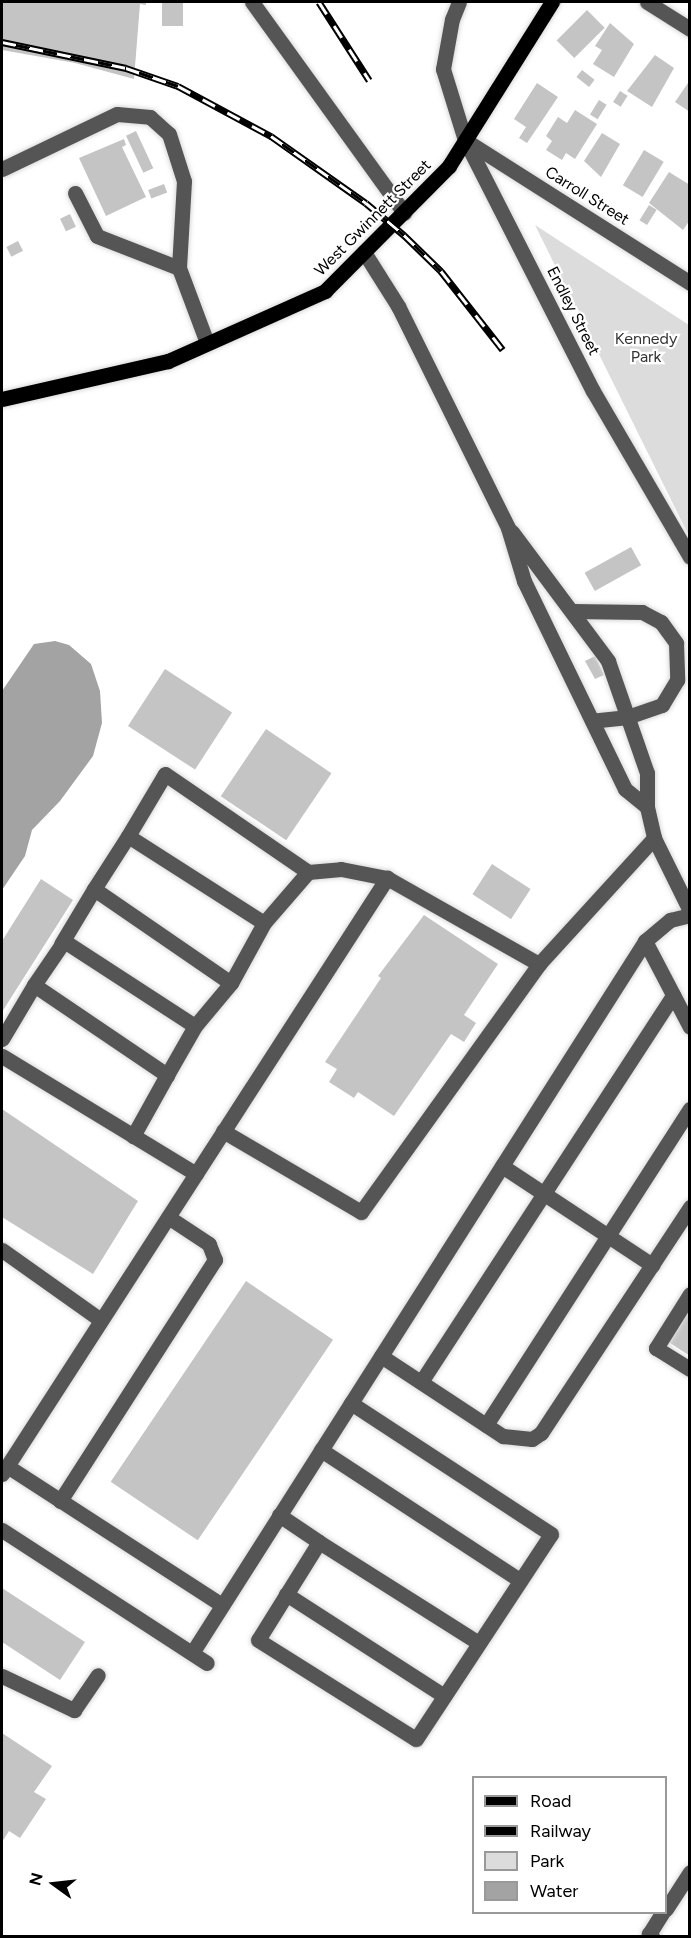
<!DOCTYPE html>
<style>
body{margin:0}
#map{position:relative;width:691px;height:1938px;overflow:hidden;background:#fff;font-family:Figtree,sans-serif}
div>[style]{position:absolute}
.green>*{inset:0;background:#dcdcdc}
.water>*{inset:0;background:#a3a3a3}
.building>*{inset:0;background:#c4c4c4;transform-origin:0 0}
.roads{filter:drop-shadow(0 0 2px #dbdbdb) drop-shadow(0 0 2px #dbdbdb)}
.minor>*{height:15px;margin:-7.5px;padding:0 7.5px;transform-origin:7.5px;border-radius:7.5px;background:#555}
.major>*{height:15px;margin:-7.5px;padding:0 7.5px;transform-origin:7.5px;border-radius:7.5px;background:#000}
.rail>*{height:7px;margin-top:-3.5px;transform-origin:0;background:repeating-linear-gradient(90deg,#fff 0 14px,#000 0 28px);box-sizing:border-box;border-block:2px solid #000}
span{translate:-50% -50%;white-space:nowrap;text-align:center;line-height:1.15;-webkit-text-stroke:4.5px #fff;paint-order:stroke}
.street-label{font-size:16px;color:#000}
.park-label{font-size:16px;color:#333}
.frame{position:absolute;inset:0;border:3px solid #000;pointer-events:none}
.legend{position:absolute;left:472px;top:1776px;width:195px;height:138px;box-sizing:border-box;background:#fff;border:2px solid #999;margin:0;padding:8px 10px;list-style:none;font-size:18px;color:#000}
.legend li{display:flex;align-items:center;gap:12px;height:30px}
.legend b{width:30px;border:2px solid #999}
.north{position:absolute;left:24px;top:1854px;width:60px;height:60px;-webkit-text-stroke:4px #fff;paint-order:stroke;rotate:285deg;font-size:16px;font-weight:700;line-height:24px;text-align:center;color:#000}
.north::after{content:'';display:block;margin:auto;width:21px;height:27px;background:#000;clip-path:polygon(50% 0,100% 100%,50% 72%,0 100%)}
</style>
<div id="map">
<div class="green">
<div style="clip-path:polygon(535px 225px,689px 325px,689px 536px)"></div>
</div>
<div class="water">
<div style="clip-path:polygon(55px 641px,69px 645px,91px 664px,100px 691px,102px 723px,93px 756px,60px 801px,32px 830px,25px 856px,2px 890px,2px 691px,34px 644px)"></div>
</div>
<div class="building">
<div style="clip-path:polygon(2px 2px,146px 2px,146px 5px,140px 4px,134px 79px,75px 63px,2px 50px)"></div>
<div style="left:162px;top:2px;width:21px;height:24px"></div>
<div style="left:587px;top:10px;width:25px;height:43px;rotate:45deg"></div>
<div style="clip-path:polygon(610px 23px,634px 44px,614px 77px,593px 64px,602px 50px,595px 46px)"></div>
<div style="clip-path:polygon(655px 55px,674px 68px,652px 107px,627px 91px)"></div>
<div style="left:582px;top:70px;width:16px;height:9px;rotate:38deg"></div>
<div style="clip-path:polygon(690px 80px,690px 112px,675px 102px)"></div>
<div style="clip-path:polygon(537px 83px,558px 97px,527px 143px,519px 138px,526px 127px,514px 119px)"></div>
<div style="left:620px;top:91px;width:9px;height:13px;rotate:32deg"></div>
<div style="left:599px;top:100px;width:9px;height:17px;rotate:32deg"></div>
<div style="clip-path:polygon(575px 110px,597px 124px,575px 159px,566px 153px,562px 160px,546px 150px,552px 141px,546px 136px,558px 117px,567px 123px)"></div>
<div style="left:136px;top:131px;width:41px;height:11px;rotate:65deg"></div>
<div style="clip-path:polygon(602px 133px,620px 144px,601px 177px,584px 161px)"></div>
<div style="clip-path:polygon(124px 139px,126px 145px,122px 147px,146px 197px,106px 216px,79px 158px)"></div>
<div style="left:644px;top:150px;width:23px;height:41px;rotate:31deg"></div>
<div style="clip-path:polygon(669px 172px,690px 185px,690px 220px,683px 230px,649px 203px)"></div>
<div style="left:164px;top:184px;width:9px;height:17px;rotate:69deg"></div>
<div style="left:649px;top:205px;width:9px;height:18px;rotate:32deg"></div>
<div style="left:70px;top:214px;width:14px;height:11px;rotate:65deg"></div>
<div style="left:18px;top:241px;width:11px;height:13px;rotate:63deg"></div>
<div style="left:631px;top:547px;width:21px;height:53px;rotate:61deg"></div>
<div style="clip-path:polygon(595px 656px,604px 675px,595px 679px,585px 661px)"></div>
<div style="left:165px;top:669px;width:80px;height:68px;rotate:33deg"></div>
<div style="left:266px;top:729px;width:79px;height:81px;rotate:34deg"></div>
<div style="left:492px;top:864px;width:46px;height:36px;rotate:33deg"></div>
<div style="clip-path:polygon(41px 879px,73px 900px,2px 1012px,2px 941px)"></div>
<div style="clip-path:polygon(424px 915px,498px 964px,464px 1015px,476px 1023px,464px 1042px,451px 1034px,394px 1116px,358px 1092px,354px 1098px,329px 1082px,337px 1069px,325px 1062px,381px 978px,378px 976px)"></div>
<div style="clip-path:polygon(2px 1109px,138px 1201px,93px 1274px,2px 1217px)"></div>
<div style="left:246px;top:1281px;width:105px;height:242px;rotate:34deg"></div>
<div style="clip-path:polygon(690px 1306px,690px 1356px,667px 1341px)"></div>
<div style="clip-path:polygon(2px 1588px,85px 1642px,60px 1680px,2px 1642px)"></div>
<div style="clip-path:polygon(2px 1733px,52px 1766px,34px 1792px,46px 1799px,20px 1838px,9px 1831px,2px 1842px)"></div>
</div>
<div class="roads">
<div class="minor">
<div style="left:252px;top:2px;width:260px;rotate:54.2deg"></div>
<div style="left:459px;top:2px;width:18px;rotate:112deg"></div>
<div style="left:452px;top:19px;width:51px;rotate:100.2deg"></div>
<div style="left:443px;top:69px;width:74px;rotate:72.8deg"></div>
<div style="left:465px;top:140px;width:282px;rotate:63deg"></div>
<div style="left:593px;top:391px;width:192px;rotate:59.7deg"></div>
<div style="left:647px;top:2px;width:51px;rotate:32.1deg"></div>
<div style="left:465px;top:140px;width:267px;rotate:32.4deg"></div>
<div style="left:2px;top:169px;width:127px;rotate:-25.6deg"></div>
<div style="left:117px;top:114px;width:33px;rotate:5deg"></div>
<div style="left:150px;top:117px;width:25px;rotate:42deg"></div>
<div style="left:169px;top:134px;width:49px;rotate:72.3deg"></div>
<div style="left:184px;top:181px;width:87px;rotate:93.3deg"></div>
<div style="left:179px;top:268px;width:80px;rotate:69.5deg"></div>
<div style="left:75px;top:193px;width:48px;rotate:62.9deg"></div>
<div style="left:97px;top:236px;width:88px;rotate:21.3deg"></div>
<div style="left:364px;top:252px;width:64px;rotate:57.8deg"></div>
<div style="left:398px;top:306px;width:248px;rotate:63.6deg"></div>
<div style="left:508px;top:528px;width:55px;rotate:73.2deg"></div>
<div style="left:524px;top:581px;width:231px;rotate:64.1deg"></div>
<div style="left:625px;top:789px;width:28px;rotate:39deg"></div>
<div style="left:512px;top:532px;width:161px;rotate:53.3deg"></div>
<div style="left:608px;top:661px;width:119px;rotate:70.8deg"></div>
<div style="left:647px;top:773px;width:34px;rotate:90deg"></div>
<div style="left:647px;top:807px;width:32px;rotate:77deg"></div>
<div style="left:654px;top:838px;width:81px;rotate:63.7deg"></div>
<div style="left:572px;top:611px;width:70px;rotate:0.8deg"></div>
<div style="left:642px;top:612px;width:21px;rotate:28deg"></div>
<div style="left:661px;top:622px;width:26px;rotate:54deg"></div>
<div style="left:676px;top:643px;width:37px;rotate:88deg"></div>
<div style="left:677px;top:680px;width:29px;rotate:121deg"></div>
<div style="left:662px;top:705px;width:36px;rotate:161deg"></div>
<div style="left:628px;top:717px;width:36px;rotate:174deg"></div>
<div style="left:128px;top:836px;width:72px;rotate:-59.2deg"></div>
<div style="left:165px;top:774px;width:173px;rotate:34.4deg"></div>
<div style="left:308px;top:872px;width:67px;rotate:130.8deg"></div>
<div style="left:308px;top:872px;width:33px;rotate:-5deg"></div>
<div style="left:341px;top:869px;width:47px;rotate:11.1deg"></div>
<div style="left:94px;top:889px;width:63px;rotate:-57.3deg"></div>
<div style="left:128px;top:836px;width:161px;rotate:32.6deg"></div>
<div style="left:264px;top:923px;width:68px;rotate:118.8deg"></div>
<div style="left:645px;top:941px;width:97px;rotate:62.4deg"></div>
<div style="left:61px;top:944px;width:64px;rotate:-59deg"></div>
<div style="left:94px;top:889px;width:166px;rotate:34.5deg"></div>
<div style="left:231px;top:983px;width:56px;rotate:129.9deg"></div>
<div style="left:34px;top:985px;width:53px;rotate:-55.7deg"></div>
<div style="left:64px;top:941px;width:156px;rotate:33deg"></div>
<div style="left:195px;top:1026px;width:56px;rotate:119.7deg"></div>
<div style="left:2px;top:1039px;width:63px;rotate:-59.3deg"></div>
<div style="left:34px;top:985px;width:161px;rotate:34.1deg"></div>
<div style="left:167px;top:1075px;width:70px;rotate:119.1deg"></div>
<div style="left:2px;top:1056px;width:227px;rotate:31.3deg"></div>
<div style="left:223px;top:1131px;width:160px;rotate:30.4deg"></div>
<div style="left:361px;top:1212px;width:305px;rotate:-54.3deg"></div>
<div style="left:502px;top:1166px;width:180px;rotate:33.4deg"></div>
<div style="left:2px;top:1250px;width:121px;rotate:35.3deg"></div>
<div style="left:690px;top:1294px;width:64px;rotate:122.2deg"></div>
<div style="left:656px;top:1348px;width:40px;rotate:32deg"></div>
<div style="left:381px;top:1356px;width:146px;rotate:33.3deg"></div>
<div style="left:503px;top:1436px;width:29px;rotate:6deg"></div>
<div style="left:532px;top:1439px;width:11px;rotate:-34deg"></div>
<div style="left:541px;top:1433px;width:271px;rotate:-56.6deg"></div>
<div style="left:421px;top:1382px;width:462px;rotate:-56.9deg"></div>
<div style="left:486px;top:1425px;width:376px;rotate:-57.2deg"></div>
<div style="left:321px;top:1450px;width:238px;rotate:33.2deg"></div>
<div style="left:7px;top:1466px;width:256px;rotate:32.9deg"></div>
<div style="left:2px;top:1474px;width:710px;rotate:-57.14deg"></div>
<div style="left:387px;top:878px;width:175px;rotate:29.5deg"></div>
<div style="left:539px;top:964px;width:171px;rotate:-47.6deg"></div>
<div style="left:60px;top:1501px;width:287px;rotate:-57.3deg"></div>
<div style="left:215px;top:1260px;width:17px;rotate:-111deg"></div>
<div style="left:209px;top:1244px;width:49px;rotate:-146.6deg"></div>
<div style="left:279px;top:1515px;width:48px;rotate:34deg"></div>
<div style="left:319px;top:1542px;width:115px;rotate:121.9deg"></div>
<div style="left:258px;top:1640px;width:186px;rotate:32.1deg"></div>
<div style="left:416px;top:1739px;width:245px;rotate:-56.6deg"></div>
<div style="left:551px;top:1534px;width:239px;rotate:-146.8deg"></div>
<div style="left:2px;top:1530px;width:244px;rotate:33deg"></div>
<div style="left:319px;top:1542px;width:189px;rotate:32.3deg"></div>
<div style="left:286px;top:1594px;width:188px;rotate:32.8deg"></div>
<div style="left:192px;top:1653px;width:844px;rotate:-57.53deg"></div>
<div style="left:645px;top:941px;width:33px;rotate:-40deg"></div>
<div style="left:670px;top:920px;width:21px;rotate:-14deg"></div>
<div style="left:2px;top:1676px;width:80px;rotate:25.3deg"></div>
<div style="left:74px;top:1710px;width:42px;rotate:-55.6deg"></div>
<div style="left:666px;top:1909px;width:44px;rotate:-57deg"></div>
<div style="left:652px;top:1936px;width:4px;rotate:-146deg"></div>
<div style="left:649px;top:1934px;width:26px;rotate:-58deg"></div>
</div>
<div class="major">
<div style="left:2px;top:399px;width:170px;rotate:-12.9deg"></div>
<div style="left:168px;top:361px;width:172px;rotate:-24deg"></div>
<div style="left:325px;top:291px;width:176px;rotate:-45.2deg"></div>
<div style="left:449px;top:166px;width:194px;rotate:-57.9deg"></div>
</div>
</div>
<div class="rail">
<div style="left:319px;top:2px;width:93px;rotate:57.3deg"></div>
<div style="left:2px;top:42px;width:127px;rotate:11.8deg"></div>
<div style="left:126px;top:68px;width:55px;rotate:19.1deg"></div>
<div style="left:178px;top:86px;width:106px;rotate:28.3deg"></div>
<div style="left:271px;top:136px;width:116px;rotate:35.2deg"></div>
<div style="left:366px;top:203px;width:50px;rotate:40.1deg"></div>
<div style="left:404px;top:235px;width:52px;rotate:44.2deg"></div>
<div style="left:441px;top:271px;width:100px;rotate:51.9deg"></div>
</div>
<div class="street-label">
<span style="left:587px;top:196px;rotate:32deg">Carroll Street</span>
<span style="left:373px;top:218px;rotate:-45deg">West Gwinnett Street</span>
<span style="left:573px;top:311px;rotate:63deg">Endley Street</span>
</div>
<div class="park-label">
<span style="left:646px;top:348px">Kennedy<br>Park</span>
</div>
<div class="frame"></div>
<ul class="legend">
<li><b style="height:8px;background:#000"></b>Road</li>
<li><b style="height:8px;background:#000"></b>Railway</li>
<li><b style="height:16px;background:#dcdcdc"></b>Park</li>
<li><b style="height:16px;background:#a3a3a3"></b>Water</li>
</ul>
<div class="north">N</div>
</div>
